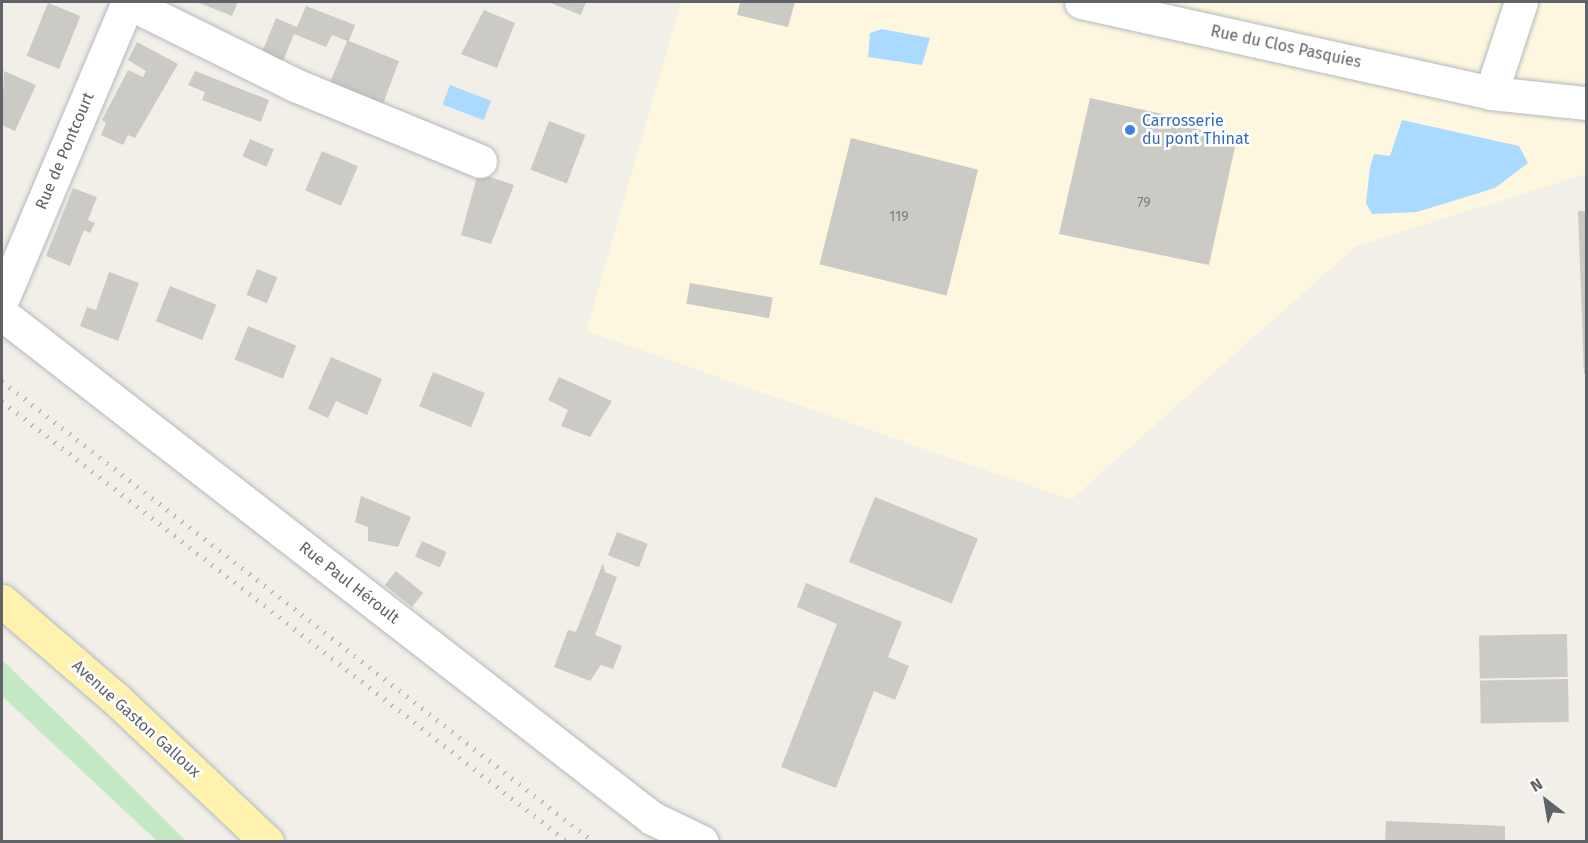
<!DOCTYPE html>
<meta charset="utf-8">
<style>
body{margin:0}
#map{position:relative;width:1588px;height:843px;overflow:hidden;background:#f1efe8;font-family:"Fira Sans",sans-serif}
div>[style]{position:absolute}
.commercial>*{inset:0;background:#fef7e0}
.green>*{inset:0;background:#c5e8c5}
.water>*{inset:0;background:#aadaff;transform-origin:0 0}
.building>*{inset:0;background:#cccac5;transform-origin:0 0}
.roads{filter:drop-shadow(0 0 2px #b5b8bc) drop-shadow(0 0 2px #b5b8bc)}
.minor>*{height:33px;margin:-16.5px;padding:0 16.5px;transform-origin:16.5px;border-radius:16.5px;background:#fff}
.major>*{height:33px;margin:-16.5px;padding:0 16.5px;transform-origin:16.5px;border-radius:16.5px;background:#fff2af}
.rail>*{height:4.5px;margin-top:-2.25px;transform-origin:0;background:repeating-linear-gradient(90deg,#b6b7b8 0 1.5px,transparent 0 9.5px)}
.dots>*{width:16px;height:16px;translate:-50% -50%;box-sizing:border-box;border:3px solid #fff;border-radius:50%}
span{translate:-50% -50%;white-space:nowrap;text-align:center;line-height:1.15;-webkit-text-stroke:5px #fff;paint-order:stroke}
.number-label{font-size:14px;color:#7a7d7f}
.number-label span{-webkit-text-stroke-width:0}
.street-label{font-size:16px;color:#5f6368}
.shop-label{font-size:16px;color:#366cbe}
.left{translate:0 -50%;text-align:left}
.frame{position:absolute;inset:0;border:3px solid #5f6368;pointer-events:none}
.north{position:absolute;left:1516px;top:771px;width:60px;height:60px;-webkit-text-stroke:4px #fff;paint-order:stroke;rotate:329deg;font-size:16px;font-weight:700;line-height:24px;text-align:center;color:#5f6368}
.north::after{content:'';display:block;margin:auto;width:21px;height:27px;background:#5f6368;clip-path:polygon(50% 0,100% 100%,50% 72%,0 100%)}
</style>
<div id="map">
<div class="commercial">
<div style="clip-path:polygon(681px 2px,1586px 2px,1586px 174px,1356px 246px,1071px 500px,586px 331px)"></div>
</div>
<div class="green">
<div style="clip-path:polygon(2px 660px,94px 749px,186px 841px,157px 841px,2px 696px)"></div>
</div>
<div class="water">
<div style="clip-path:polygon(882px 29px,930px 38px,922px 65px,868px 57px,870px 33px)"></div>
<div style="left:450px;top:85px;width:44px;height:21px;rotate:21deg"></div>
<div style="clip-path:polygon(1402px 120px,1519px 146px,1528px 163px,1495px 188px,1417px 212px,1372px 214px,1366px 203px,1370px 167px,1374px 154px,1390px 156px)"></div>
</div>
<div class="building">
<div style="clip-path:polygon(197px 2px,238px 2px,232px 16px)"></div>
<div style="clip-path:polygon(548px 2px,586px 2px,581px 15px)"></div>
<div style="clip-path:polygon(740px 2px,795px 2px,788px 27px,737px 15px)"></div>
<div style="left:48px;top:3px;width:35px;height:57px;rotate:22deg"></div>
<div style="clip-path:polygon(306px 6px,355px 25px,349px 41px,399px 61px,380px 112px,327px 90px,347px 41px,332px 35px,326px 47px,294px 34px,279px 71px,258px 62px,276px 18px,297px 27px)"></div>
<div style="clip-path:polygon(484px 10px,515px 23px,497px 68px,461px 54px)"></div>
<div style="clip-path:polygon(137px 42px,178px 64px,135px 138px,128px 135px,123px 145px,101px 135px,106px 123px,102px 120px,128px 70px,143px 77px,146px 71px,128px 60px)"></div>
<div style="clip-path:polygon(4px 71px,36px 85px,15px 131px,2px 125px)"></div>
<div style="clip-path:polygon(195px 71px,269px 100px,261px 122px,202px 100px,205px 92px,188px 85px)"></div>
<div style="clip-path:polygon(1090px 98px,1189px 120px,1188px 127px,1237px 138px,1209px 265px,1059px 234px)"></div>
<div style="left:549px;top:121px;width:39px;height:52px;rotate:21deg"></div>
<div style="left:851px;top:138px;width:131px;height:130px;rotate:14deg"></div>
<div style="left:250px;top:139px;width:26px;height:19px;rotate:23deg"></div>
<div style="left:322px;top:151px;width:39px;height:43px;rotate:23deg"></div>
<div style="clip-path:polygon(478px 173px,514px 185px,491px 244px,461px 235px)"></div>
<div style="clip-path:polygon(73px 188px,97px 197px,88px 220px,95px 223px,90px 233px,84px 230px,70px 266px,46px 256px)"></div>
<div style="clip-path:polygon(1578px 211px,1586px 211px,1586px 374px,1584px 374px)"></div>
<div style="left:257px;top:269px;width:22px;height:28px;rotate:22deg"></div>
<div style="clip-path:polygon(109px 272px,139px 283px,118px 341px,80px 326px,87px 307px,96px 310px)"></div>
<div style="left:690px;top:283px;width:84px;height:21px;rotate:10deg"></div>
<div style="left:170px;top:286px;width:50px;height:38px;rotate:22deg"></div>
<div style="left:248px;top:326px;width:52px;height:36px;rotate:22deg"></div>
<div style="clip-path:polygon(331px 357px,382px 379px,367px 415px,336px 401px,328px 418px,308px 409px)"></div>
<div style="left:433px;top:372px;width:56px;height:37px;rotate:22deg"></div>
<div style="clip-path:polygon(559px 377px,612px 401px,590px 437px,561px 426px,568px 410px,548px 400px)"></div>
<div style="clip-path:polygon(361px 496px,411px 517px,398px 547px,368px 541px,368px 527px,355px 522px)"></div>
<div style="left:875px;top:497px;width:111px;height:70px;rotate:22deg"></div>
<div style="left:617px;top:532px;width:33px;height:25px;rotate:21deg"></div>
<div style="left:422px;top:541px;width:27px;height:17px;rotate:24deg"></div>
<div style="clip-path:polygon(603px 563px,605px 572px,617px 577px,595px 635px,622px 646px,613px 669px,601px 665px,590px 681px,554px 667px,568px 630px,576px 632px)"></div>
<div style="left:396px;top:571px;width:35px;height:18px;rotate:39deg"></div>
<div style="clip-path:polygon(806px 583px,902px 622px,888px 657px,909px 666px,895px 700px,874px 691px,836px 788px,781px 767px,837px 624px,797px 607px)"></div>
<div style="left:1567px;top:634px;width:43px;height:88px;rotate:89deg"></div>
<div style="left:1568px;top:679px;width:43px;height:88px;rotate:89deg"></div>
<div style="clip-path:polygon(1386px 821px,1505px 826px,1505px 842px,1385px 842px)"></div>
</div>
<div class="roads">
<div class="minor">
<div style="left:127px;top:2px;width:187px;rotate:26.3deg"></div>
<div style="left:295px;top:85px;width:200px;rotate:22.3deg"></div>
<div style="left:1081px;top:2px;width:420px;rotate:12.5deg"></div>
<div style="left:1491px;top:93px;width:96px;rotate:6deg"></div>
<div style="left:1491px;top:93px;width:96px;rotate:-71.8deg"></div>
<div style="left:2px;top:300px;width:324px;rotate:-67.1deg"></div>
<div style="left:2px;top:314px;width:823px;rotate:37.79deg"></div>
<div style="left:652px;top:818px;width:55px;rotate:25.6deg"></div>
</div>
<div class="major">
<div style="left:2px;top:601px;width:150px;rotate:40.7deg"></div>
<div style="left:116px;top:699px;width:208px;rotate:43.4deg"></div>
</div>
</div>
<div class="rail">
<div style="left:2px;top:381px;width:750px;rotate:37.91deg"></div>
<div style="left:2px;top:401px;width:718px;rotate:37.92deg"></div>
</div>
<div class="dots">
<div style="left:1130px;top:130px;background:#3f7fe0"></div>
</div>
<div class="number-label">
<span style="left:1144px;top:203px">79</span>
<span style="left:899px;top:217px">119</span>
</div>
<div class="street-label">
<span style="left:1286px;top:47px;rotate:12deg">Rue du Clos Pasquies</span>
<span style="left:65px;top:151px;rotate:-67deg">Rue de Pontcourt</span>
<span style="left:349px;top:583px;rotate:38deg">Rue Paul Héroult</span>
<span style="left:136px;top:719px;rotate:42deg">Avenue Gaston Galloux</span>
</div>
<div class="shop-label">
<span class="left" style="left:1142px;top:130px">Carrosserie<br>du pont Thinat</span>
</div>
<div class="frame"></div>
<div class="north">N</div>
</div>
